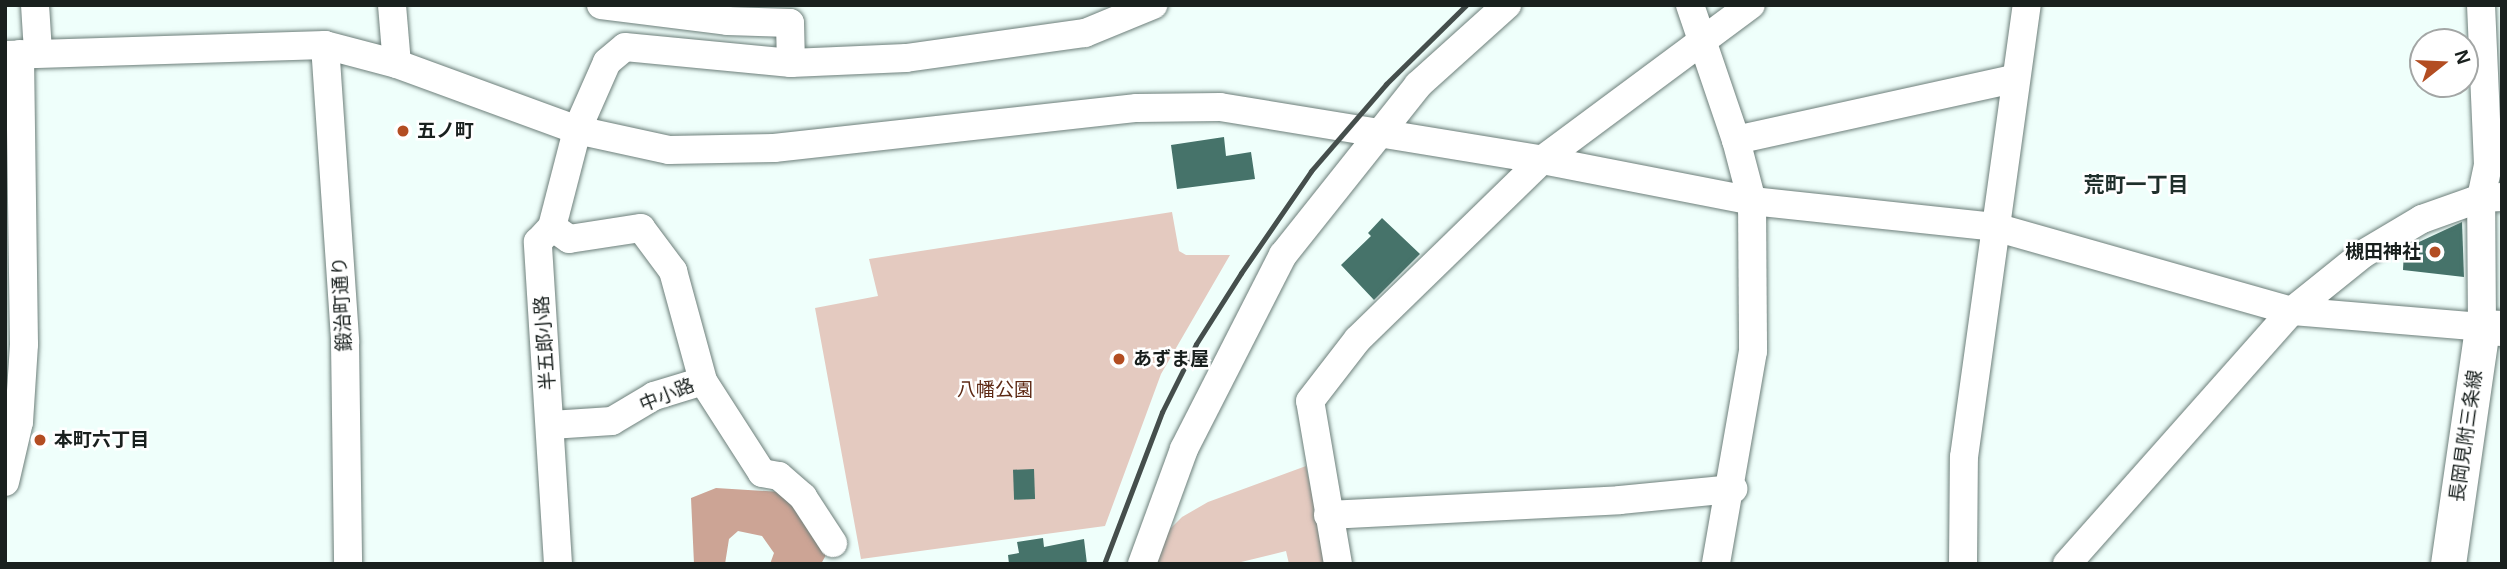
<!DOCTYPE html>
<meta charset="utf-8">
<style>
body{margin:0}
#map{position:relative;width:2507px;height:569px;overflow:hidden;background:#effffb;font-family:Helvetica,"Noto Sans JP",sans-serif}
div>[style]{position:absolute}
.green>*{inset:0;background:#e4cac0}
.water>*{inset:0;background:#cca495}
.building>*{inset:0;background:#46736a;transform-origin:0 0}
.roads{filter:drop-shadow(0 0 2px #6d7f7a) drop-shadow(0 0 2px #6d7f7a)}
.minor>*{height:28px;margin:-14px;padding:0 14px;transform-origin:14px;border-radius:14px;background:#fff}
.major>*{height:35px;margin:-17.5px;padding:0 17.5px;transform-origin:17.5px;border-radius:17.5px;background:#fff}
.rail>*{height:5px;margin:-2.5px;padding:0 2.5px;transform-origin:2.5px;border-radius:2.5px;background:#454e4c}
.dots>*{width:19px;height:19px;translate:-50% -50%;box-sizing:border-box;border:4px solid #fff;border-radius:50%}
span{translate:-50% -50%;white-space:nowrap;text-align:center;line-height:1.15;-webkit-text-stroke:5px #fff;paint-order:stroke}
.poi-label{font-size:19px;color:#19201e;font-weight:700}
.left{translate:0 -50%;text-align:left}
.right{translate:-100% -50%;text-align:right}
.street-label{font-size:19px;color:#19201e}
.park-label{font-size:19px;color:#5d2914}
.neighbourhood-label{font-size:21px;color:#1f2f2b;font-weight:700}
.frame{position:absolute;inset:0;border:7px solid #19201e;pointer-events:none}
.north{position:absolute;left:2409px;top:28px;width:70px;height:70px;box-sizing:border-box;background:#fff;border:2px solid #a3a6a5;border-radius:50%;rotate:72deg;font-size:19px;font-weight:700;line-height:28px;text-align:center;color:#19201e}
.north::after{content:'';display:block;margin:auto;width:24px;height:32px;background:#b34d22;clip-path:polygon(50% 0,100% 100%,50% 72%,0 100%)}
</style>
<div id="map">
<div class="green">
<div style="clip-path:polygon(1172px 212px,1179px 251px,1186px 255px,1230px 255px,1161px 374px,1105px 526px,861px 559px,815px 308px,878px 296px,869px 259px)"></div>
<div style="clip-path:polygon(1306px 466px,1327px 564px,1289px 564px,1286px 551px,1233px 564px,1153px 564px,1159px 540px,1182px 517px,1208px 502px)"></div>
</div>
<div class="water">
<div style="clip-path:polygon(716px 488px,781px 492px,798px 508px,826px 555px,821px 564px,770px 564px,774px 553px,762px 536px,738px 531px,729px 539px,725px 564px,694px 564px,691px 498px)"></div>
</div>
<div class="building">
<div style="clip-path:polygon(1224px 137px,1226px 156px,1251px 152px,1255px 179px,1177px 189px,1171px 145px)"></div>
<div style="clip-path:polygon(1382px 218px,1420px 254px,1374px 300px,1341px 265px,1371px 236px,1368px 233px)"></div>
<div style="clip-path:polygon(2462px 222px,2464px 277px,2403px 270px,2404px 249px)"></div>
<div style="left:1034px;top:469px;width:30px;height:21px;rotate:88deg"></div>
<div style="clip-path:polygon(1043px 538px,1044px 547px,1084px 539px,1087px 564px,1009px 564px,1008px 555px,1019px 553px,1017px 542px)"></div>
</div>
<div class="roads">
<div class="minor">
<div style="left:35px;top:5px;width:47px;rotate:86.3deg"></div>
<div style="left:392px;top:5px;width:59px;rotate:85.2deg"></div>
<div style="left:601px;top:5px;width:127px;rotate:7.2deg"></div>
<div style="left:727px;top:21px;width:63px;rotate:1.8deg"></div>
<div style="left:790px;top:23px;width:40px;rotate:88.6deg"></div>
<div style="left:1690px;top:5px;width:143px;rotate:71.2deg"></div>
<div style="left:1736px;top:140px;width:63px;rotate:75.3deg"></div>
<div style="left:1752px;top:201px;width:150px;rotate:89.6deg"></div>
<div style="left:1753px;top:351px;width:216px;rotate:99.9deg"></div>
<div style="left:325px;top:45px;width:298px;rotate:86.1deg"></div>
<div style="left:345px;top:342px;width:222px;rotate:89.2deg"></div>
<div style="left:5px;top:55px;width:320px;rotate:-1.8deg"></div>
<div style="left:325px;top:45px;width:74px;rotate:14.8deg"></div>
<div style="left:397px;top:64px;width:192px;rotate:20.1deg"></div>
<div style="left:577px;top:130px;width:94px;rotate:12.3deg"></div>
<div style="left:669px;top:150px;width:105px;rotate:-1.1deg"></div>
<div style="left:774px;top:148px;width:365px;rotate:-6.3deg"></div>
<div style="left:1137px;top:108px;width:83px;rotate:-0.7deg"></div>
<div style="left:1220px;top:107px;width:326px;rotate:9.3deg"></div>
<div style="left:1542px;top:160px;width:214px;rotate:11deg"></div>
<div style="left:1752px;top:201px;width:244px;rotate:6.1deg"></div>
<div style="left:1995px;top:227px;width:309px;rotate:15.8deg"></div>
<div style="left:2292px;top:311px;width:191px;rotate:4.8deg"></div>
<div style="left:2482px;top:327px;width:129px;rotate:-90.4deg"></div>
<div style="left:2481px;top:198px;width:34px;rotate:-78deg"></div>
<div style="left:2488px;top:165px;width:160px;rotate:-92.5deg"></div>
<div style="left:1736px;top:140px;width:285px;rotate:-12.4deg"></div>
<div style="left:552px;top:227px;width:21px;rotate:35deg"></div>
<div style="left:569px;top:239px;width:73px;rotate:-8.7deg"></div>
<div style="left:641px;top:228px;width:54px;rotate:53.3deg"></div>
<div style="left:673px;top:271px;width:114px;rotate:74.7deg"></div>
<div style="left:703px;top:381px;width:109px;rotate:57.3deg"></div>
<div style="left:762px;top:473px;width:17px;rotate:10deg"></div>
<div style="left:779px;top:476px;width:32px;rotate:41deg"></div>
<div style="left:803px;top:497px;width:55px;rotate:56.9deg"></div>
<div style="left:551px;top:425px;width:61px;rotate:-3.8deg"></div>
<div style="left:612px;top:421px;width:49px;rotate:-30.8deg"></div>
<div style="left:654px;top:396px;width:51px;rotate:-17deg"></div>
<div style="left:5px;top:482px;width:62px;rotate:-76.9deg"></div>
<div style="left:19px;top:422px;width:78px;rotate:-86.3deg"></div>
<div style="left:24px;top:344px;width:290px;rotate:-90.8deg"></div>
<div style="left:1328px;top:515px;width:292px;rotate:-2.9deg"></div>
<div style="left:1620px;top:500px;width:114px;rotate:-5.6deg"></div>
<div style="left:558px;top:564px;width:323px;rotate:-93.6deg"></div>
<div style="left:538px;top:242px;width:21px;rotate:-47deg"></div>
<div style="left:552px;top:227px;width:100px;rotate:-75.5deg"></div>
<div style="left:577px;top:130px;width:74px;rotate:-66.2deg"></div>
<div style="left:607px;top:62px;width:23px;rotate:-40deg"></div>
<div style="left:625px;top:47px;width:167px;rotate:5.5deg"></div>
<div style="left:791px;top:63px;width:115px;rotate:-2.5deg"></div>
<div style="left:906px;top:58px;width:181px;rotate:-8deg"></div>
<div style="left:1085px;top:33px;width:74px;rotate:-22.4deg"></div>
<div style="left:1142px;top:564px;width:122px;rotate:-69.9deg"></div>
<div style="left:1184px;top:449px;width:218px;rotate:-63deg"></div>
<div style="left:1283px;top:255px;width:217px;rotate:-51.5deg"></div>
<div style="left:1418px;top:85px;width:120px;rotate:-42deg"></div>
<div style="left:1338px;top:564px;width:165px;rotate:-99.7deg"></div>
<div style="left:1310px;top:401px;width:78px;rotate:-52.3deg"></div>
<div style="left:1358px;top:339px;width:257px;rotate:-44.2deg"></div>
<div style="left:1542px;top:160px;width:260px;rotate:-36.6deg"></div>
<div style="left:1963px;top:564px;width:107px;rotate:-89.5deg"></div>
<div style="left:1964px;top:457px;width:456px;rotate:-82.1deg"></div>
<div style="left:2067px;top:564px;width:339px;rotate:-48.4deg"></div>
<div style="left:2292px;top:311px;width:91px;rotate:-38.8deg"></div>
<div style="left:2363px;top:254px;width:69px;rotate:-30.7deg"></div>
<div style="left:2422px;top:219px;width:63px;rotate:-19.6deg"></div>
<div style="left:2481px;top:198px;width:21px;rotate:-3deg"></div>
</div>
<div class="major">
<div style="left:2448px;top:564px;width:239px;rotate:-81.8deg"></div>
<div style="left:2482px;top:327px;width:20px;rotate:3deg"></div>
</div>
</div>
<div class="rail">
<div style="left:1104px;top:564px;width:163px;rotate:-69.1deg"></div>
<div style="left:1162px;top:412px;width:76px;rotate:-63.4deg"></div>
<div style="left:1196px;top:344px;width:84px;rotate:-57.6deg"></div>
<div style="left:1241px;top:273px;width:124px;rotate:-55.5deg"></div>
<div style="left:1311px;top:171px;width:115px;rotate:-49.2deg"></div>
<div style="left:1386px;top:84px;width:112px;rotate:-44.6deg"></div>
</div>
<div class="dots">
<div style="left:403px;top:131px;background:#b34d22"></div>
<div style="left:2435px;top:252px;background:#b34d22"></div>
<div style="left:1119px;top:359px;background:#b34d22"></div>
<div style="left:40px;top:440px;background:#b34d22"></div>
</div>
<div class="poi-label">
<span class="left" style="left:417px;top:131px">五ノ町</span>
<span class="right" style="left:2421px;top:252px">槻田神社</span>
<span class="left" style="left:1133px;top:359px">あずま屋</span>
<span class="left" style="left:54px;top:440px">本町六丁目</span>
</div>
<div class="street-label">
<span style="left:342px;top:304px;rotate:-93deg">鍛治町通り</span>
<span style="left:545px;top:343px;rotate:-94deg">半五郎小路</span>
<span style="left:667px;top:395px;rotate:-22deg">中小路</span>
<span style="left:2466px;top:436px;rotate:-82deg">長岡見附三条線</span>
</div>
<div class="park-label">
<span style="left:995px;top:390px">八幡公園</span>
</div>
<div class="neighbourhood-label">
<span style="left:2136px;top:185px">荒町一丁目</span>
</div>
<div class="frame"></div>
<div class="north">N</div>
</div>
